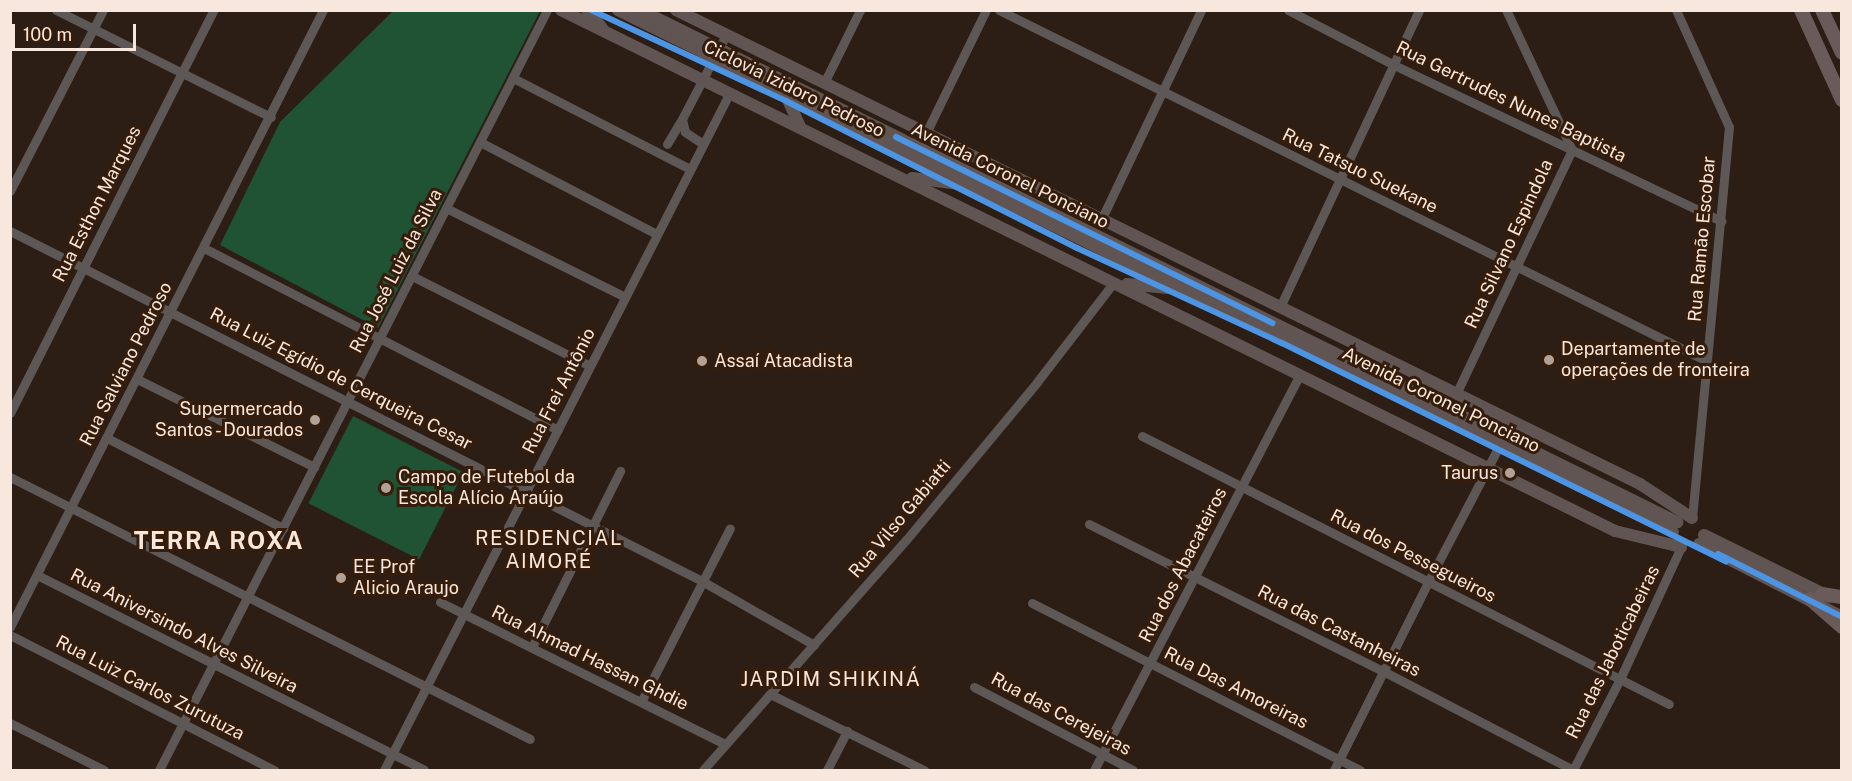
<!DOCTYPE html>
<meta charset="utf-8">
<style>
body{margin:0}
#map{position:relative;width:1852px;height:781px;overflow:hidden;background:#2c1e15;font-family:"Public Sans",sans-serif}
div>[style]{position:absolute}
.green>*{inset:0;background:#205234;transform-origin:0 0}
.minor>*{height:9px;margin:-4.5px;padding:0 4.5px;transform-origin:4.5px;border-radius:4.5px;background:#5d5756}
.major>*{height:12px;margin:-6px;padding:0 6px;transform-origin:6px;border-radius:6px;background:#605553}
.highway>*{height:14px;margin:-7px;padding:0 7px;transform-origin:7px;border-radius:7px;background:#685b59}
.cycleway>*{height:6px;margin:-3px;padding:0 3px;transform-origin:3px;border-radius:3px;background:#4d94e3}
.dots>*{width:16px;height:16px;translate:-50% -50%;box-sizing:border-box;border:3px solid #361d0b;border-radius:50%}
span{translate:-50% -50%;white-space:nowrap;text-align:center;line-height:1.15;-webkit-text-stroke:6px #361d0b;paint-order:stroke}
.street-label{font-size:18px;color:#f8e7dc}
.poi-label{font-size:18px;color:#f8e7dc}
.left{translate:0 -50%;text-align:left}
.right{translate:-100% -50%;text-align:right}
.neighbourhood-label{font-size:20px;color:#f8e7dc;letter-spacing:1.5px}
.district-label{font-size:24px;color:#f8e7dc;font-weight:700;letter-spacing:1.5px}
.frame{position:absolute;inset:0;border:12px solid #f8e7dc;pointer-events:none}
.scale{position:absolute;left:12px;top:24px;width:124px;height:27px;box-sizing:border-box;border:3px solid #f8e7dc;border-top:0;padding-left:8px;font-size:18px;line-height:21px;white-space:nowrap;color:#f8e7dc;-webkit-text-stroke:4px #361d0b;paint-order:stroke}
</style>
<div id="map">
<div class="green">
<div style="clip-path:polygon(393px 11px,540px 11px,378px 328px,220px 245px,280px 122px)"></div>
<div style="left:353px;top:416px;width:124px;height:98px;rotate:27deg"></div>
</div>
<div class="minor">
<div style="left:56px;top:10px;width:240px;rotate:26.5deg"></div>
<div style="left:999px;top:10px;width:790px;rotate:26.37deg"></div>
<div style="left:1288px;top:10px;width:117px;rotate:27.4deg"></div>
<div style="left:1392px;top:64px;width:365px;rotate:25.5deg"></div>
<div style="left:1676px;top:10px;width:128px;rotate:65.6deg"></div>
<div style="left:1729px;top:127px;width:393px;rotate:95.4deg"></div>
<div style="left:513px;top:78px;width:199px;rotate:27.2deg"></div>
<div style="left:824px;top:83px;width:81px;rotate:-63.7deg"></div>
<div style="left:926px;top:133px;width:137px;rotate:-64deg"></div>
<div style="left:480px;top:142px;width:199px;rotate:27.5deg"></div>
<div style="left:667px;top:144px;width:29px;rotate:-59deg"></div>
<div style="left:703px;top:144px;width:22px;rotate:-146deg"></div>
<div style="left:685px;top:132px;width:13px;rotate:-103deg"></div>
<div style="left:682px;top:119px;width:95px;rotate:-62.4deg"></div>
<div style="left:10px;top:191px;width:203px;rotate:-62.8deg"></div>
<div style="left:446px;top:208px;width:200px;rotate:26.4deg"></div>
<div style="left:1101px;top:220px;width:233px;rotate:-64.5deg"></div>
<div style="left:10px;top:231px;width:775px;rotate:26.83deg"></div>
<div style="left:702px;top:581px;width:129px;rotate:29.7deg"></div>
<div style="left:204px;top:248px;width:398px;rotate:27.2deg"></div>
<div style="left:412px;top:276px;width:199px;rotate:26.8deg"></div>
<div style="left:1280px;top:307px;width:328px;rotate:-64.9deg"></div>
<div style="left:137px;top:379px;width:198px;rotate:26.4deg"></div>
<div style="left:1456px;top:394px;width:270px;rotate:-64.6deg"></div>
<div style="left:1572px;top:150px;width:155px;rotate:-115.2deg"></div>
<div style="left:10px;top:413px;width:452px;rotate:-63.2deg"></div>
<div style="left:1142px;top:436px;width:591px;rotate:26.96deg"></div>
<div style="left:107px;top:438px;width:198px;rotate:27.1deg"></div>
<div style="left:10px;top:477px;width:582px;rotate:26.74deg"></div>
<div style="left:1089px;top:524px;width:329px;rotate:26.6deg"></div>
<div style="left:1383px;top:671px;width:214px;rotate:27.5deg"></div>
<div style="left:37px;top:575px;width:433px;rotate:26.7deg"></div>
<div style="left:440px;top:602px;width:318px;rotate:26.5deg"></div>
<div style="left:1032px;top:603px;width:368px;rotate:27deg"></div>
<div style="left:10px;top:627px;width:692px;rotate:-63.1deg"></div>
<div style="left:10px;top:635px;width:297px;rotate:27.1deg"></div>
<div style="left:532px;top:647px;width:197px;rotate:-63.4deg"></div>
<div style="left:974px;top:687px;width:179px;rotate:27.6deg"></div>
<div style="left:770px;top:694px;width:172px;rotate:26.3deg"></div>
<div style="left:641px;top:702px;width:195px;rotate:-62.9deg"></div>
<div style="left:10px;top:723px;width:105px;rotate:26.6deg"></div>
<div style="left:159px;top:770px;width:853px;rotate:-62.95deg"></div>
<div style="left:384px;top:770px;width:761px;rotate:-62.96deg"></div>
<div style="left:703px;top:770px;width:307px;rotate:-48.6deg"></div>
<div style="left:906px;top:540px;width:205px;rotate:-50.3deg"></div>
<div style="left:1037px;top:382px;width:126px;rotate:-52.4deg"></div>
<div style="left:827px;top:770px;width:44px;rotate:-62.9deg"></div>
<div style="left:1094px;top:770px;width:446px;rotate:-62.5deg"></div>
<div style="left:1334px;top:770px;width:210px;rotate:-63.4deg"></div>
<div style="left:1428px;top:582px;width:153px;rotate:-62.4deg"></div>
<div style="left:1573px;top:770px;width:102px;rotate:-62.7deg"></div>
<div style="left:1620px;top:679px;width:145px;rotate:-65.2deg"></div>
</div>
<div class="major">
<div style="left:561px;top:10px;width:1176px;rotate:26.3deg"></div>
<div style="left:1615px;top:531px;width:68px;rotate:13.6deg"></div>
<div style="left:587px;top:10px;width:23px;rotate:50deg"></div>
<div style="left:618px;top:10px;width:1177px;rotate:26.33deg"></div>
<div style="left:640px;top:10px;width:1157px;rotate:26.28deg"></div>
<div style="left:676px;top:10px;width:1074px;rotate:26.18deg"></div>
<div style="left:1640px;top:484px;width:62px;rotate:33.2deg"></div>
<div style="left:785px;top:93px;width:36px;rotate:66deg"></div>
<div style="left:912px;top:178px;width:48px;rotate:7.1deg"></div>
<div style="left:1127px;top:284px;width:51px;rotate:5.6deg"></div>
<div style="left:1704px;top:535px;width:140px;rotate:26.2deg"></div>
<div style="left:1699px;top:544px;width:161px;rotate:27deg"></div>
</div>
<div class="highway">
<div style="left:1801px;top:10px;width:99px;rotate:65.5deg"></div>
<div style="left:1822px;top:10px;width:47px;rotate:65.1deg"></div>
<div style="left:1822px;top:594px;width:20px;rotate:9deg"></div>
<div style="left:1810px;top:599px;width:43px;rotate:41.2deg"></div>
</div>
<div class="cycleway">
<div style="left:591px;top:10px;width:215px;rotate:25deg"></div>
<div style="left:786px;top:101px;width:326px;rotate:26.8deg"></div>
<div style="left:1077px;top:248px;width:226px;rotate:24.9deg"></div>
<div style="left:1282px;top:343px;width:495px;rotate:26.2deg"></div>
<div style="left:896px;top:137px;width:420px;rotate:26.3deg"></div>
<div style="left:1718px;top:554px;width:139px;rotate:26.9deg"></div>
</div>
<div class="dots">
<div style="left:1549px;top:360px;background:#b1a196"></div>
<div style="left:702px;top:361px;background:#b1a196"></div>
<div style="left:315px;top:420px;background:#b1a196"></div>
<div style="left:1510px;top:473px;background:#b1a196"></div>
<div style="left:386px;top:488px;background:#b1a196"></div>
<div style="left:341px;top:578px;background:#b1a196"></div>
</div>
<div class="street-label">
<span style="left:794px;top:89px;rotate:26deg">Ciclovia Izidoro Pedroso</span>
<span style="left:1511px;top:102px;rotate:26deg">Rua Gertrudes Nunes Baptista</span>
<span style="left:1360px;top:171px;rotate:26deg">Rua Tatsuo Suekane</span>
<span style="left:1010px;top:176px;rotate:26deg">Avenida Coronel Ponciano</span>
<span style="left:97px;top:204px;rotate:-63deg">Rua Esthon Marques</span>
<span style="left:1702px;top:239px;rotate:-85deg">Rua Ramão Escobar</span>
<span style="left:1509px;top:244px;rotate:-65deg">Rua Silvano Espindola</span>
<span style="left:396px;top:271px;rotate:-63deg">Rua José Luiz da Silva</span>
<span style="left:126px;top:364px;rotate:-63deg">Rua Salviano Pedroso</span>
<span style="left:341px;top:379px;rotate:27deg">Rua Luiz Egídio de Cerqueira Cesar</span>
<span style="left:559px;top:391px;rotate:-63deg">Rua Frei Antônio</span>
<span style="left:1441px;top:400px;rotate:26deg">Avenida Coronel Ponciano</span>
<span style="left:900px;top:519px;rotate:-50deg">Rua Vilso Gabiatti</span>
<span style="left:1413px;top:556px;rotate:27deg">Rua dos Pessegueiros</span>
<span style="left:1183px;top:565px;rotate:-63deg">Rua dos Abacateiros</span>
<span style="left:184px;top:631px;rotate:27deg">Rua Aniversindo Alves Silveira</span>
<span style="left:1339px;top:631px;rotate:27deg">Rua das Castanheiras</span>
<span style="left:1613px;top:652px;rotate:-64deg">Rua das Jaboticabeiras</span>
<span style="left:590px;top:658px;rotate:26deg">Rua Ahmad Hassan Ghdie</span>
<span style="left:150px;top:688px;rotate:27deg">Rua Luiz Carlos Zurutuza</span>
<span style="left:1236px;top:688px;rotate:27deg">Rua Das Amoreiras</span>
<span style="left:1061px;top:714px;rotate:28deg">Rua das Cerejeiras</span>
</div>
<div class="poi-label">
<span class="left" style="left:1561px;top:360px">Departamente de<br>operações de fronteira</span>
<span class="left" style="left:714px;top:361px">Assaí Atacadista</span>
<span class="right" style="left:303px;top:420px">Supermercado<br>Santos - Dourados</span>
<span class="right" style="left:1498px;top:473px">Taurus</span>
<span class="left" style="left:398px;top:488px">Campo de Futebol da<br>Escola Alício Araújo</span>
<span class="left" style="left:353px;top:578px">EE Prof<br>Alicio Araujo</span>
</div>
<div class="neighbourhood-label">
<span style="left:549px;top:550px">RESIDENCIAL<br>AIMORÉ</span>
<span style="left:831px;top:679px">JARDIM SHIKINÁ</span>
</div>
<div class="district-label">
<span style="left:219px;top:541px">TERRA ROXA</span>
</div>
<div class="frame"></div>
<div class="scale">100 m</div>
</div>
